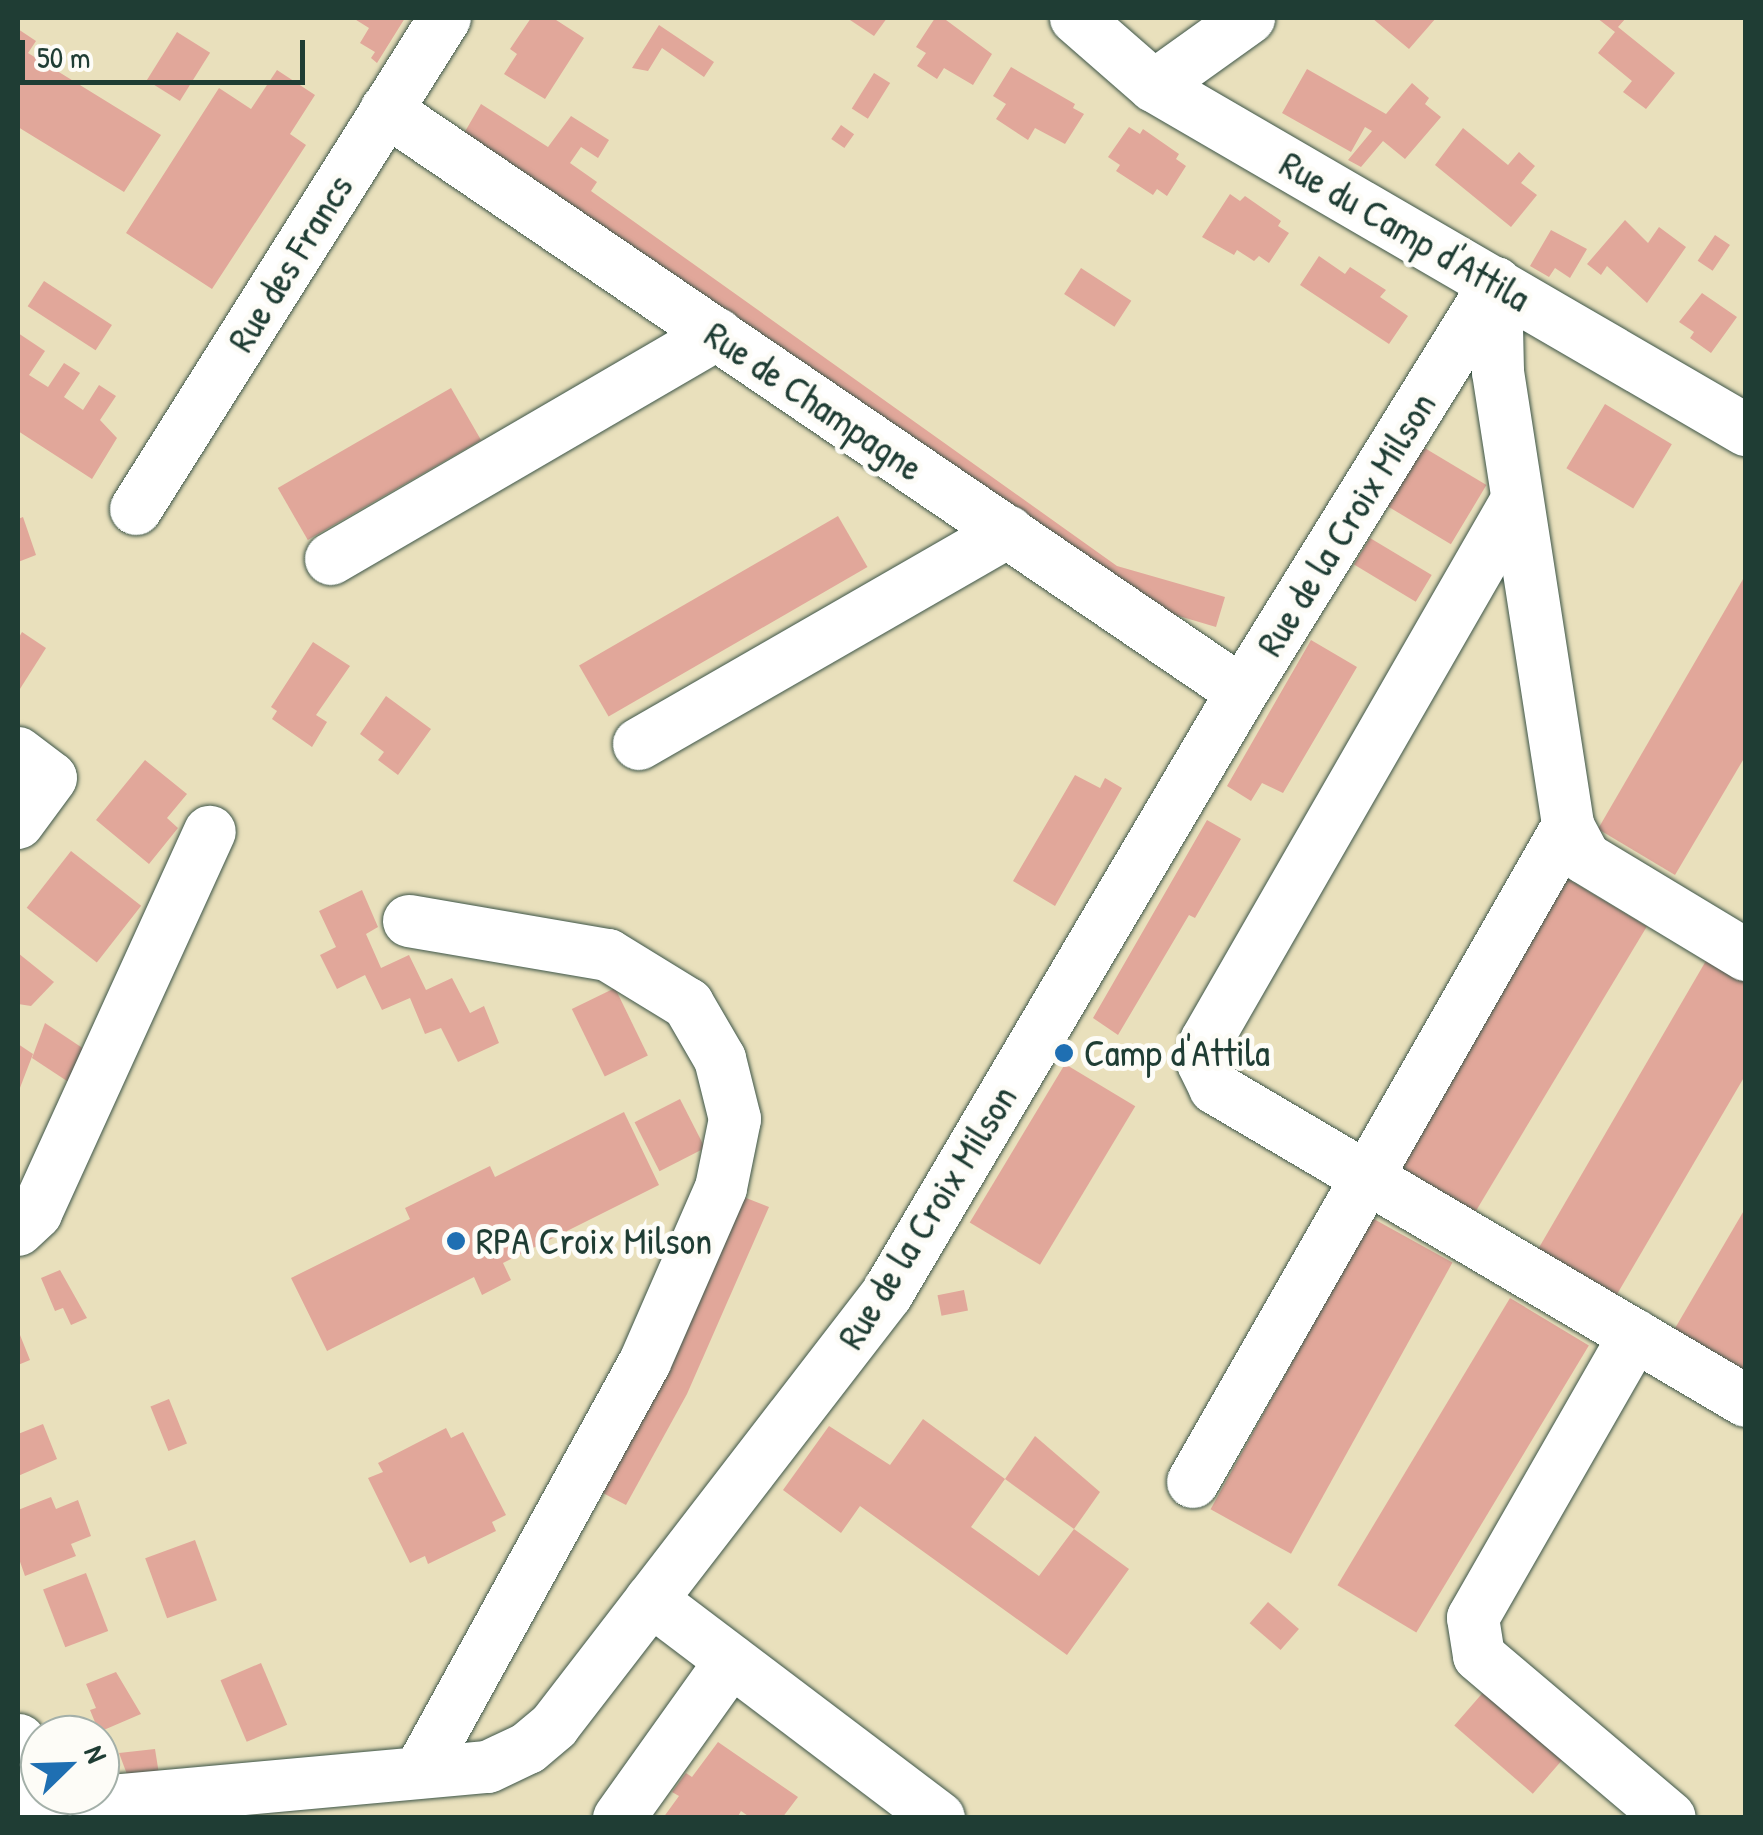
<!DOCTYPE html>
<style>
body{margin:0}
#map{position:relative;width:1763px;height:1835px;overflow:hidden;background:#e9e0bc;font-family:"Patrick Hand",sans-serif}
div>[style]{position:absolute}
.building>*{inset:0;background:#e1a79a;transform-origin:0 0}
.roads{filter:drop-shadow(0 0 2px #3d5548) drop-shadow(0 0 2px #3d5548)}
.minor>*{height:52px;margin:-26px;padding:0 26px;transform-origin:26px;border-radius:26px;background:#fff}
.major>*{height:55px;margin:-27.5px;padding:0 27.5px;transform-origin:27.5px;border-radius:27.5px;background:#fff}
.dots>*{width:28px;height:28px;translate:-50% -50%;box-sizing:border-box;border:5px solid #fdfcf7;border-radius:50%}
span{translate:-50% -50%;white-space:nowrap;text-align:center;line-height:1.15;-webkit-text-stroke:10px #fdfcf7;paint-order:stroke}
.street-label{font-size:38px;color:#1f3d34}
.poi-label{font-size:38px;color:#1f3d34}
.left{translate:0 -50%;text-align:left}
.frame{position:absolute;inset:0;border:20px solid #1f3d34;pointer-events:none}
.north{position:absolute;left:20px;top:1715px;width:100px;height:100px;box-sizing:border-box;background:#fdfcf7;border:2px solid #a4b0a9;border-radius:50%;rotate:67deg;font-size:28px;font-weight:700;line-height:40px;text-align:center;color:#1f3d34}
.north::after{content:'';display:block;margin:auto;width:35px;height:45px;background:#1f6fb2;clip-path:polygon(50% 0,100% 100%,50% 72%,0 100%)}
.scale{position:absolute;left:20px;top:40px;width:285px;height:45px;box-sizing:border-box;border:5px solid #1f3d34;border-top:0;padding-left:12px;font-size:30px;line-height:35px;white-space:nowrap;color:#1f3d34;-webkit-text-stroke:8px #fdfcf7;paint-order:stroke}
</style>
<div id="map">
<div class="building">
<div style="clip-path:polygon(353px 18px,405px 18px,377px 63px,371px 58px,375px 52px,360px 43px,369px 28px)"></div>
<div style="clip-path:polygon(531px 18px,553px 18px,584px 38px,545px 99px,504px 74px,517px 54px,510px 49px)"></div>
<div style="clip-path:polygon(847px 18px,887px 18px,874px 36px)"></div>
<div style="clip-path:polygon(935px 18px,946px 20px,992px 54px,973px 85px,944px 68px,937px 79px,917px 66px,926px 53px,916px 47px)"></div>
<div style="clip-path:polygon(1372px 18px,1436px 18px,1409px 49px)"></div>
<div style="clip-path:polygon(1597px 18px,1626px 18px,1618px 27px,1675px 73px,1646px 109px,1623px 92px,1632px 81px,1598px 53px,1615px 32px)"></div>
<div style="clip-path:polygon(659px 25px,714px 62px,704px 77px,662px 48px,648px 71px,632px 68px)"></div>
<div style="clip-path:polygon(18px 29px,36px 41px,28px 53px,161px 135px,124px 192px,18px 127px)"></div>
<div style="left:177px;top:32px;width:39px;height:57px;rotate:32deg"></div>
<div style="clip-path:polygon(1011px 67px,1075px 104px,1073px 108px,1084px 114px,1065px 144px,1035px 128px,1028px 140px,996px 119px,1006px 104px,993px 96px)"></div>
<div style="clip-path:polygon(1307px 69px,1386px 114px,1412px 83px,1429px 98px,1425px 104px,1441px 117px,1405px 159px,1383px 141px,1361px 167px,1348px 160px,1372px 131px,1365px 127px,1351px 152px,1282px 113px)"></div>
<div style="clip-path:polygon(277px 70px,315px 95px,290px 134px,306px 145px,212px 289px,126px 233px,219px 88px,251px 109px)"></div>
<div style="left:874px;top:73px;width:19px;height:42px;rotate:32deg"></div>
<div style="clip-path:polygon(481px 104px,548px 147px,571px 116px,609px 140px,598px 158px,581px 147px,570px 163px,597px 182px,591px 191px,1117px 566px,1225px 597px,1216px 627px,1108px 595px,463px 135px)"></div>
<div style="left:841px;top:125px;width:16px;height:17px;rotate:35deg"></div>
<div style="clip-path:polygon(1129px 127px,1140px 134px,1143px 129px,1179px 154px,1176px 159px,1186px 166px,1167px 196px,1157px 189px,1153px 195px,1116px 171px,1120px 165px,1108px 157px)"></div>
<div style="clip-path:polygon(1463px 128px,1508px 165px,1519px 152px,1535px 166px,1521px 183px,1537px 195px,1511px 227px,1435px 165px)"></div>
<div style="clip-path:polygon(1230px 194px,1240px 201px,1245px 196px,1281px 221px,1278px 226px,1289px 233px,1269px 263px,1259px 256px,1254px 261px,1237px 250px,1234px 255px,1202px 237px)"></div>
<div style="clip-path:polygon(1625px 220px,1648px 243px,1659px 227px,1686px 247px,1647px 303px,1607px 266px,1601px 275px,1587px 264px)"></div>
<div style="clip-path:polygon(1551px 230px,1587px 249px,1570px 278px,1555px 268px,1549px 277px,1530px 266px)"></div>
<div style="left:1715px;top:235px;width:18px;height:31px;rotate:34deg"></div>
<div style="clip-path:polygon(1319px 256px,1345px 274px,1350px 267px,1386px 290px,1380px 297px,1408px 316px,1389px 344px,1300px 285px)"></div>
<div style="left:1081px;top:268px;width:60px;height:31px;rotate:33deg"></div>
<div style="left:44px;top:281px;width:81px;height:30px;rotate:33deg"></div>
<div style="clip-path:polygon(1702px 293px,1737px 317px,1711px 353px,1690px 338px,1694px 332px,1679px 322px)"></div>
<div style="clip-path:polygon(18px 333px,45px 351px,29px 375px,48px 387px,64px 363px,80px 373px,64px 397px,83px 410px,99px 385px,116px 396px,100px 420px,117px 438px,92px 479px,18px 431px)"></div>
<div style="left:451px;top:388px;width:60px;height:200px;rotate:60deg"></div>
<div style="left:1605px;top:404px;width:78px;height:75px;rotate:31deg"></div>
<div style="left:1423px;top:447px;width:74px;height:69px;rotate:31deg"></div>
<div style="left:838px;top:516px;width:59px;height:299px;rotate:60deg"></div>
<div style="clip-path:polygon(23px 517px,36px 555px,18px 562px,18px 519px)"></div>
<div style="left:1370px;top:538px;width:72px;height:31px;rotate:31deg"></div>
<div style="clip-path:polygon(1746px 574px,1746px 755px,1675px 875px,1598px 829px)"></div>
<div style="clip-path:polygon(22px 632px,46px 648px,18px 692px,18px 639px)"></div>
<div style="clip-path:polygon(1311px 640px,1357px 667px,1283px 793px,1262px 783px,1251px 801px,1227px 786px)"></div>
<div style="clip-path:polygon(313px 642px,350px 666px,316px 715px,327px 722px,312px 747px,272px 719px,277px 711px,271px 707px)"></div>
<div style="clip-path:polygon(386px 696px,431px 729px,398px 775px,378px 760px,384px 752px,360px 734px)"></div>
<div style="clip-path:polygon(145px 760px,187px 794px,167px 818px,178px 828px,149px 864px,96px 820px)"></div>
<div style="clip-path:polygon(1075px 775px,1100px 788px,1105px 778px,1122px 788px,1055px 906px,1013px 881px)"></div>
<div style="clip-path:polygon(1207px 820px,1241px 839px,1195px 918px,1189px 915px,1118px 1035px,1093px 1018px)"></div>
<div style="left:71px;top:851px;width:89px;height:72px;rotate:38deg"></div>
<div style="left:1568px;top:879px;width:92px;height:336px;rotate:31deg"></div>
<div style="clip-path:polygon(362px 890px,378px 927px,366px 934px,381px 968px,409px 955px,426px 990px,452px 978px,470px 1013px,484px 1006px,499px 1043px,458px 1062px,441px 1028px,425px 1034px,410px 998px,382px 1010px,365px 975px,337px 989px,320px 955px,336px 947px,319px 911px)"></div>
<div style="clip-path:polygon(18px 953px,54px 982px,31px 1006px,18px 1004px)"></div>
<div style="clip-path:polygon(1707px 959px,1746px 982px,1746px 1074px,1616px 1296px,1537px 1251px)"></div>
<div style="left:615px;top:988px;width:75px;height:48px;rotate:64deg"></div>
<div style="clip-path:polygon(45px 1023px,87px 1051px,73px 1085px,32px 1058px)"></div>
<div style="clip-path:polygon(18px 1044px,33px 1054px,18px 1093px)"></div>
<div style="left:1065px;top:1064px;width:82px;height:185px;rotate:31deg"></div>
<div style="left:680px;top:1099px;width:55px;height:51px;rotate:63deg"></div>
<div style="clip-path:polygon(624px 1112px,659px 1185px,503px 1263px,511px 1280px,482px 1295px,474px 1277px,327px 1351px,291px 1278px,410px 1219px,405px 1208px,490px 1166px,495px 1177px)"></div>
<div style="clip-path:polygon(741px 1196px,769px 1207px,687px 1394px,626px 1505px,597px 1490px)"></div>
<div style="clip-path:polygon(1746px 1207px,1746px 1371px,1674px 1330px)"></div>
<div style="left:1372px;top:1218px;width:92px;height:333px;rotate:29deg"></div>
<div style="clip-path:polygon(60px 1270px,87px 1318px,71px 1325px,63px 1308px,55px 1311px,41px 1278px)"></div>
<div style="left:964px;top:1290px;width:21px;height:27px;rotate:79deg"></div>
<div style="left:1510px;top:1298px;width:92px;height:335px;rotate:31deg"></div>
<div style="clip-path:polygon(18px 1330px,30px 1360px,18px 1365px)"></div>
<div style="left:169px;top:1399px;width:48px;height:20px;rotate:68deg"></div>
<div style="clip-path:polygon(923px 1419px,1005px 1479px,971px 1527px,1039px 1576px,1074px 1529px,1129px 1569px,1067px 1655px,860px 1506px,841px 1533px,783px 1490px,829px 1426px,890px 1465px)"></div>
<div style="clip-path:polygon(43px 1424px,57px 1459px,18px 1476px,18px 1434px)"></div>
<div style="clip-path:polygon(446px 1428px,451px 1438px,463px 1432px,506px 1515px,492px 1522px,496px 1531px,428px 1564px,425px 1556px,410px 1563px,368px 1478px,383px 1472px,378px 1463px)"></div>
<div style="clip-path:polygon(1035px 1436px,1100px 1492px,1074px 1529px,1005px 1479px)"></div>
<div style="clip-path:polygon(51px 1497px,56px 1509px,78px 1500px,91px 1536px,71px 1544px,76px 1556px,25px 1576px,18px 1556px,18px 1510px)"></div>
<div style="left:195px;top:1540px;width:64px;height:53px;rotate:70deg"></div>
<div style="left:86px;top:1573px;width:62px;height:46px;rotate:69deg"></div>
<div style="left:1268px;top:1602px;width:41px;height:28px;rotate:41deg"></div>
<div style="left:261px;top:1663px;width:67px;height:44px;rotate:67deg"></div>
<div style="clip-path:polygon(116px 1672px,141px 1714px,99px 1732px,90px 1710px,96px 1708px,86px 1684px)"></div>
<div style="left:1493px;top:1681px;width:104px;height:59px;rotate:41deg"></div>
<div style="clip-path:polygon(718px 1742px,798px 1797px,782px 1818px,751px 1818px,741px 1811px,737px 1818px,663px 1818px,679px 1796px,672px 1792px,686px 1773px,692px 1777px)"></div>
<div style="clip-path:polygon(155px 1749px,159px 1774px,128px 1777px,119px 1753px)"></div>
</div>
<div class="roads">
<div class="minor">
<div style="left:1076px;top:18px;width:103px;rotate:41.1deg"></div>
<div style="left:1154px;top:86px;width:685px;rotate:30.16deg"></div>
<div style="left:1154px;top:86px;width:117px;rotate:-35.6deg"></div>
<div style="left:386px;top:110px;width:1035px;rotate:34.21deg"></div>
<div style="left:1496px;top:283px;width:89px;rotate:88.7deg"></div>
<div style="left:1498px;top:372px;width:459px;rotate:81.2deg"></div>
<div style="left:1568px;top:826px;width:36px;rotate:62deg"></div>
<div style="left:1585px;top:858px;width:188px;rotate:31.1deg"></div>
<div style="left:1517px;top:500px;width:624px;rotate:119.89deg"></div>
<div style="left:1206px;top:1041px;width:22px;rotate:98deg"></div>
<div style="left:1203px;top:1063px;width:28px;rotate:64deg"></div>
<div style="left:1215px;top:1088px;width:616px;rotate:30.52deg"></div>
<div style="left:136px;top:509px;width:580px;rotate:-57.82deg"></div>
<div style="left:331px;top:559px;width:447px;rotate:-30.2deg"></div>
<div style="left:639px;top:744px;width:426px;rotate:-29.9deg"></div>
<div style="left:18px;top:753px;width:41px;rotate:37.1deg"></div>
<div style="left:51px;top:778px;width:56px;rotate:126.3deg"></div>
<div style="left:409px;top:921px;width:202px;rotate:9.7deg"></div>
<div style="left:608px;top:955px;width:94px;rotate:31.5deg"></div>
<div style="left:688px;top:1004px;width:64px;rotate:59.8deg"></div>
<div style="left:720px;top:1059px;width:62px;rotate:76deg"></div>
<div style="left:735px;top:1119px;width:70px;rotate:101.5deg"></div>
<div style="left:721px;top:1188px;width:190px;rotate:113.6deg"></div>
<div style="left:645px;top:1362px;width:468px;rotate:118.8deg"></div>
<div style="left:18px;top:1230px;width:25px;rotate:-43deg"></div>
<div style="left:36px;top:1213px;width:419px;rotate:-65.5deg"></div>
<div style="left:1635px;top:1335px;width:326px;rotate:119.8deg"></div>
<div style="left:1473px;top:1618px;width:38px;rotate:81deg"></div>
<div style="left:1479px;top:1656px;width:250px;rotate:40.3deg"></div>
<div style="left:1193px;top:1482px;width:756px;rotate:-60.25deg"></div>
<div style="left:651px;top:1600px;width:361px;rotate:37.1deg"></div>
<div style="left:47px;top:1814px;width:77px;rotate:-10.4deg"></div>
<div style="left:123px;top:1800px;width:366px;rotate:-5.2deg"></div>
<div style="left:488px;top:1767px;width:44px;rotate:-25.4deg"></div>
<div style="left:528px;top:1748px;width:34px;rotate:-40deg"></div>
<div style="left:554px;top:1726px;width:545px;rotate:-52.37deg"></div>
<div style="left:887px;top:1294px;width:699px;rotate:-59.47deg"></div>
<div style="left:1242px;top:692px;width:481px;rotate:-58.2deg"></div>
<div style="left:619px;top:1818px;width:193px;rotate:-54.5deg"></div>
</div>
<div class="major">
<div style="left:18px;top:1741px;width:83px;rotate:68.1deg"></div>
</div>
</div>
<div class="dots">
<div style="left:1064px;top:1053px;background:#1f6fb2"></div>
<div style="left:456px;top:1241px;background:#1f6fb2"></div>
</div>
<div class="street-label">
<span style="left:1405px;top:231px;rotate:30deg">Rue du Camp d'Attila</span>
<span style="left:290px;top:263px;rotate:-58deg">Rue des Francs</span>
<span style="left:814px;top:401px;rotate:34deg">Rue de Champagne</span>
<span style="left:1346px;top:524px;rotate:-58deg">Rue de la Croix Milson</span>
<span style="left:927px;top:1217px;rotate:-58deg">Rue de la Croix Milson</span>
</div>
<div class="poi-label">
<span class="left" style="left:1084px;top:1053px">Camp d'Attila</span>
<span class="left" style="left:476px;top:1241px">RPA Croix Milson</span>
</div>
<div class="frame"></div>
<div class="north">N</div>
<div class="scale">50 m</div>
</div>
